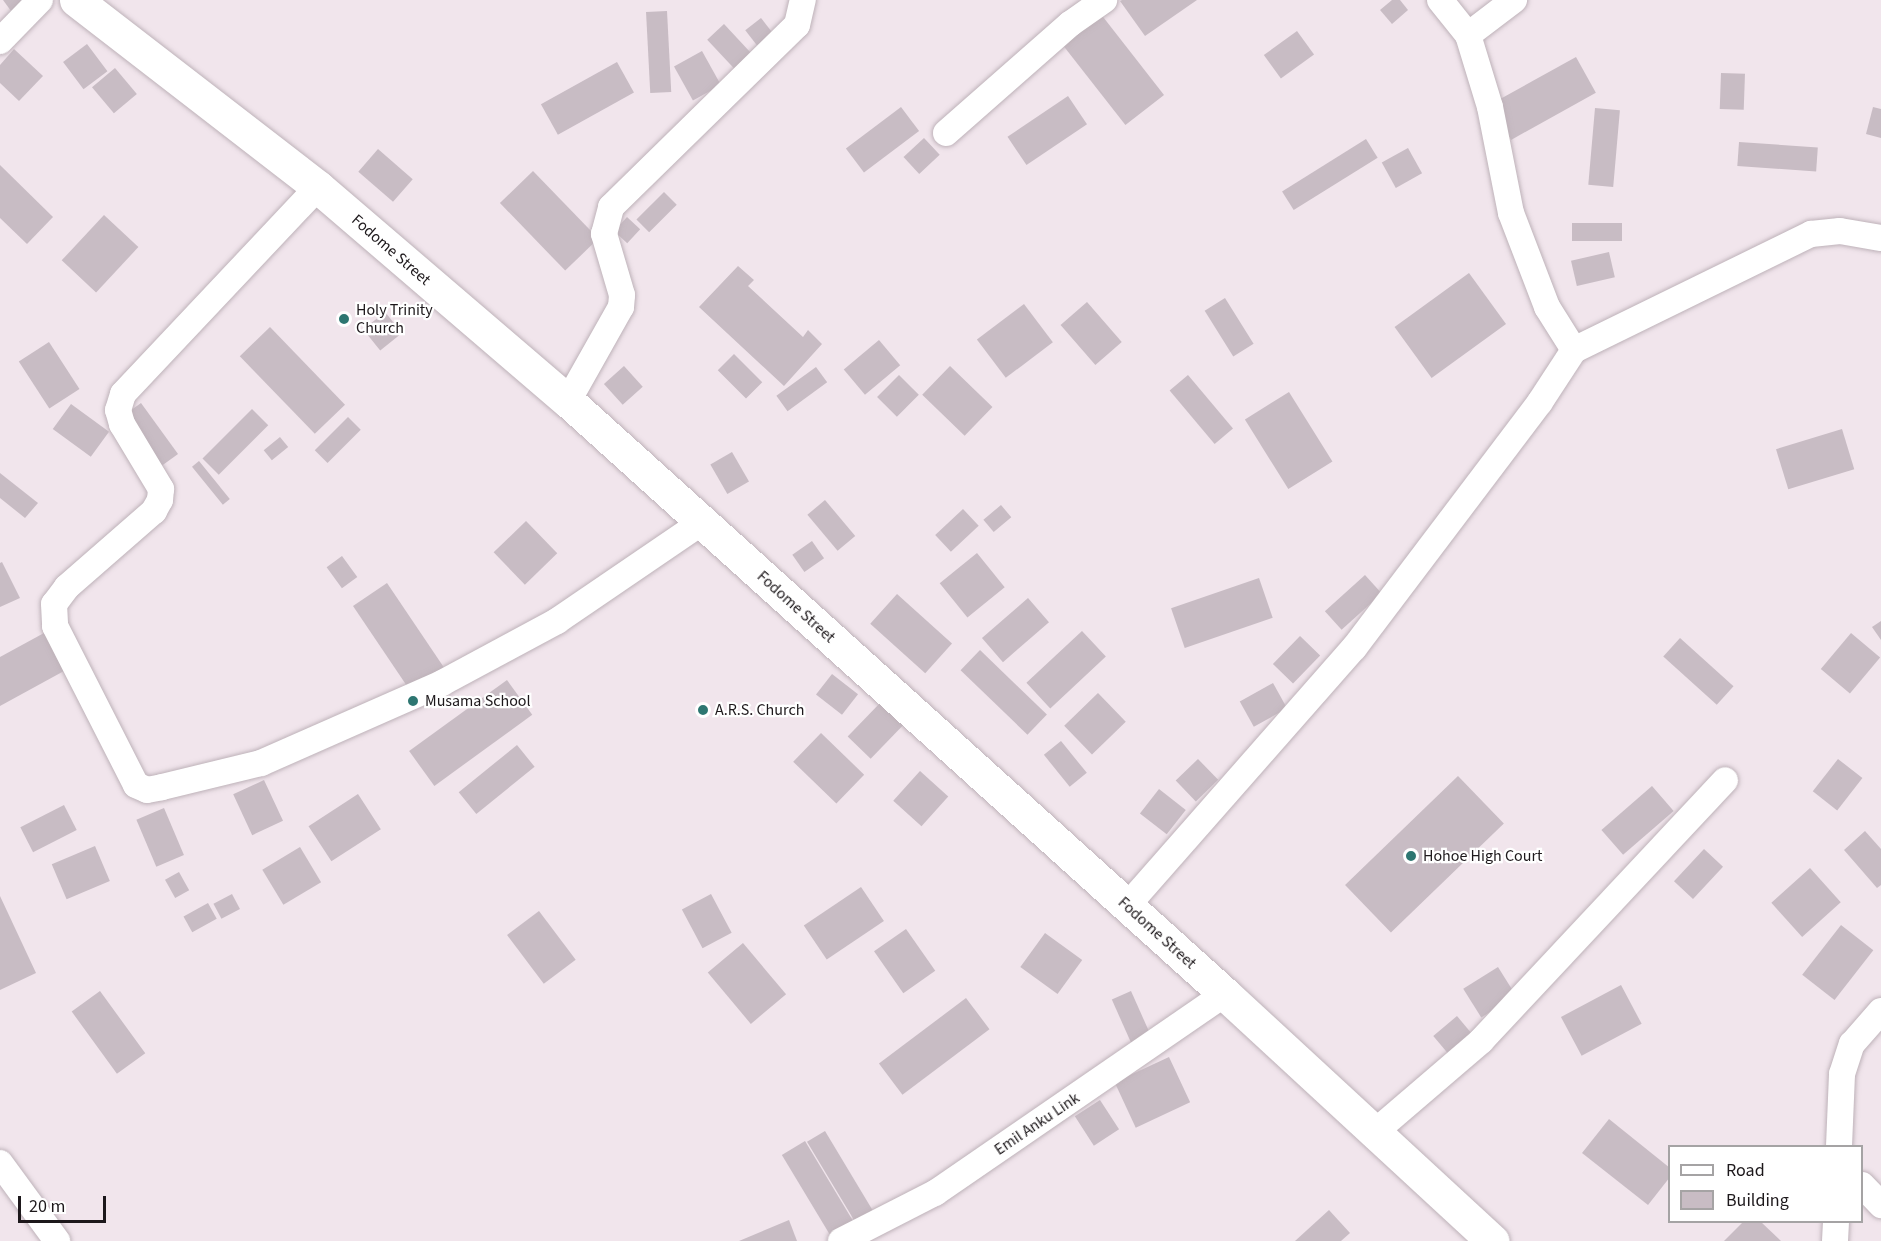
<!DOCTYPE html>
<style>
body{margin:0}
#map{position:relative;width:1881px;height:1241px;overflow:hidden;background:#f1e5ec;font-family:"Source Sans 3",sans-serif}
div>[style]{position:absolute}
.building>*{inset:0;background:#c8bcc4;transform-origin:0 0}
.roads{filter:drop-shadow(0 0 2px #beb2b9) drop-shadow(0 0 2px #beb2b9)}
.street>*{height:26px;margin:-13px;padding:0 13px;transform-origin:13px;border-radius:13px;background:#fff}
.secondary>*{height:33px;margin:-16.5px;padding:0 16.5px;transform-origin:16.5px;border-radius:16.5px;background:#fff}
.dots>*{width:16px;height:16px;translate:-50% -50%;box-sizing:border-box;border:3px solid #fff;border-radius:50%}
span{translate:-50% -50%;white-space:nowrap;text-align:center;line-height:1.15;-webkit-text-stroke:4.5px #fff;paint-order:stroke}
.street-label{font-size:16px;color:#1d181b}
.poi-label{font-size:16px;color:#1d181b}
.left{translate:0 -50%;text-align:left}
.legend{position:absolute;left:1668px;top:1145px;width:195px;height:78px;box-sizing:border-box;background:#fff;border:2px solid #a5a3a4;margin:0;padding:8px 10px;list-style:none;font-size:18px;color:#1d181b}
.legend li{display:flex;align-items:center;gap:12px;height:30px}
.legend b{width:30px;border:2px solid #a5a3a4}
.scale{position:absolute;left:18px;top:1196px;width:88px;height:27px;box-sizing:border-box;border:3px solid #1d181b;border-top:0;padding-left:8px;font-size:18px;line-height:21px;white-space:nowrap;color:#1d181b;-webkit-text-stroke:4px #fff;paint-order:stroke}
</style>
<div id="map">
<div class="building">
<div style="clip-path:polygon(3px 0,27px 0,11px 11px)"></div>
<div style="clip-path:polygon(1122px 0,1197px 0,1145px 36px,1120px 1px)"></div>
<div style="clip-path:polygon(1392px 0,1400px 0,1408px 10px,1392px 24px,1380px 10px)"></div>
<div style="left:667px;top:11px;width:81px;height:21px;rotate:87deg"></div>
<div style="left:1100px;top:13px;width:104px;height:49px;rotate:52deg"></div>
<div style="left:761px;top:18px;width:24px;height:20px;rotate:52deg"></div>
<div style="left:724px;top:24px;width:44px;height:23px;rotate:47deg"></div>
<div style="left:1297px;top:31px;width:29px;height:41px;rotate:54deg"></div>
<div style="left:87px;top:44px;width:34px;height:30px;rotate:53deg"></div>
<div style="clip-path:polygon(14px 49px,43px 76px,19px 101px,0 83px,0 65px)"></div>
<div style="left:702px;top:51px;width:39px;height:32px;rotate:61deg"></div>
<div style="left:1576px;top:57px;width:41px;height:97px;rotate:61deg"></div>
<div style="left:617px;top:62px;width:35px;height:87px;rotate:61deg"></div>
<div style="left:115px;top:68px;width:34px;height:30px;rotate:50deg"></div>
<div style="left:1721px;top:73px;width:24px;height:36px;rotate:2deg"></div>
<div style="left:1068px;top:96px;width:34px;height:73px;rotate:56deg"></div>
<div style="left:901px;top:107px;width:30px;height:69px;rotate:53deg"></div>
<div style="clip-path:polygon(1873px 107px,1881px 109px,1881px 138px,1866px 134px)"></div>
<div style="left:1595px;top:108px;width:25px;height:77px;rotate:5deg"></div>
<div style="left:924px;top:138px;width:23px;height:28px;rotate:47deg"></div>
<div style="left:1366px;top:139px;width:22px;height:99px;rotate:58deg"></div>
<div style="left:1739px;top:142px;width:79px;height:24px;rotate:4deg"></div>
<div style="left:1408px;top:148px;width:29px;height:30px;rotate:61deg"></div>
<div style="left:378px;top:149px;width:46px;height:30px;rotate:41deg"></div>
<div style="clip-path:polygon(0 165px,53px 217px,27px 244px,0 218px)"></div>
<div style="left:533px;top:171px;width:94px;height:46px;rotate:46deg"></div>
<div style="left:664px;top:192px;width:18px;height:39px;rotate:45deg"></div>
<div style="left:104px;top:215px;width:47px;height:62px;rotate:43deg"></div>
<div style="left:627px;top:217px;width:18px;height:19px;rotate:43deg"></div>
<div style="left:1622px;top:223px;width:18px;height:50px;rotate:90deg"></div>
<div style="left:1609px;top:252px;width:26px;height:39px;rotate:77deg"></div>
<div style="clip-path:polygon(738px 266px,754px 280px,748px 286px,803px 337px,808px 330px,822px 344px,784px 386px,699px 307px)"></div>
<div style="left:1469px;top:273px;width:63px;height:92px;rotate:54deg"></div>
<div style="left:1225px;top:298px;width:54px;height:24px;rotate:58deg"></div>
<div style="left:1087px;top:302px;width:53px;height:35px;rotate:49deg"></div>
<div style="left:1024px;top:304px;width:48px;height:59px;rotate:53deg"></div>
<div style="left:385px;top:312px;width:27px;height:28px;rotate:51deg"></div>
<div style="left:270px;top:327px;width:108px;height:42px;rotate:46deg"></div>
<div style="left:879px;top:340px;width:33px;height:46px;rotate:50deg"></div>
<div style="left:49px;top:342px;width:56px;height:36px;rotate:57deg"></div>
<div style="left:734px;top:354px;width:40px;height:23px;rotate:45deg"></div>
<div style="left:624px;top:366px;width:28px;height:27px;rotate:48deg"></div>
<div style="left:950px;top:366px;width:59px;height:40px;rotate:44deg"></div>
<div style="left:816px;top:367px;width:19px;height:49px;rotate:54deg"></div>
<div style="left:899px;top:375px;width:28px;height:31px;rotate:45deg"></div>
<div style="left:1188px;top:375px;width:70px;height:24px;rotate:50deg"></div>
<div style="left:1289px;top:392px;width:82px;height:52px;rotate:58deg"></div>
<div style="left:141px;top:403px;width:63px;height:24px;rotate:54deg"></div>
<div style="left:71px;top:404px;width:47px;height:31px;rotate:36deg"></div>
<div style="left:252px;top:409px;width:23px;height:70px;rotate:45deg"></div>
<div style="left:348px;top:417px;width:18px;height:47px;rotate:45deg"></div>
<div style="left:1842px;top:429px;width:42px;height:69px;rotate:73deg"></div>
<div style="left:280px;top:437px;width:13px;height:21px;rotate:51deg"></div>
<div style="left:732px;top:452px;width:34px;height:25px;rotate:60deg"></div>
<div style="left:199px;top:461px;width:49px;height:9px;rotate:51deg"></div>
<div style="clip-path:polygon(0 473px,38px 503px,25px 518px,0 498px)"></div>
<div style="left:825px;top:500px;width:47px;height:23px;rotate:50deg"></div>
<div style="left:1001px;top:505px;width:16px;height:23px;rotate:50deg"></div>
<div style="left:963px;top:509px;width:23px;height:38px;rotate:47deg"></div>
<div style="left:526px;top:521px;width:45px;height:45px;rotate:46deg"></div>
<div style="left:812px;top:541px;width:21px;height:24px;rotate:55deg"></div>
<div style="left:977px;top:553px;width:44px;height:48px;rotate:51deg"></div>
<div style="left:342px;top:556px;width:26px;height:19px;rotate:54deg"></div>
<div style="clip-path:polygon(2px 562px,20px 598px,0 607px,0 563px)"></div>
<div style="left:1365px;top:575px;width:25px;height:54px;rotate:48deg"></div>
<div style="left:1259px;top:578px;width:42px;height:93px;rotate:71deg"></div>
<div style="left:387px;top:583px;width:104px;height:41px;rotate:56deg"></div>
<div style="left:897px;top:594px;width:74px;height:40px;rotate:42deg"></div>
<div style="left:1028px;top:598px;width:32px;height:61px;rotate:49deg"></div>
<div style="clip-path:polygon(1881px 621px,1881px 640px,1872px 627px)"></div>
<div style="left:1082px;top:631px;width:35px;height:76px;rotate:47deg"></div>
<div style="clip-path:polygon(44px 633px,64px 671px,0 706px,0 657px)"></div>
<div style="left:1851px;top:633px;width:38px;height:47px;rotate:40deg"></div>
<div style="left:1300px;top:636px;width:28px;height:39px;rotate:44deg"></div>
<div style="left:1680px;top:638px;width:72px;height:25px;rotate:42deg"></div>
<div style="left:980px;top:650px;width:93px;height:28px;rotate:44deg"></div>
<div style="left:832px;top:674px;width:33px;height:26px;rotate:38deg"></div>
<div style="left:507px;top:680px;width:43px;height:121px;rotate:54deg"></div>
<div style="left:1273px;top:683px;width:29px;height:38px;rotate:61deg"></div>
<div style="left:1098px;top:693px;width:40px;height:47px;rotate:46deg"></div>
<div style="left:881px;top:702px;width:32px;height:48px;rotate:44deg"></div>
<div style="left:821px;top:733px;width:60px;height:40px;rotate:44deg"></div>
<div style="left:1061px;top:741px;width:41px;height:22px;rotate:51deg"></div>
<div style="left:517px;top:745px;width:28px;height:75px;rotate:51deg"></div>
<div style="left:1198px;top:759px;width:29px;height:31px;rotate:46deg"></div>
<div style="left:1838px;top:759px;width:31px;height:41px;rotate:38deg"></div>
<div style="left:920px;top:771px;width:38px;height:40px;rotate:42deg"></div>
<div style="left:1458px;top:776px;width:66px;height:157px;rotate:46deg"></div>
<div style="left:264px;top:780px;width:45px;height:34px;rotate:65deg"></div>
<div style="left:1652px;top:786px;width:33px;height:67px;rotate:49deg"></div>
<div style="left:1159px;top:789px;width:34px;height:31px;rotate:38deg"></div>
<div style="left:358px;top:794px;width:42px;height:59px;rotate:57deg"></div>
<div style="left:64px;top:805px;width:28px;height:49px;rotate:63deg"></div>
<div style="left:164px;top:808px;width:51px;height:30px;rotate:67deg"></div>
<div style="clip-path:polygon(1865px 831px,1881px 849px,1881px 885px,1877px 888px,1844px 850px)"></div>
<div style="left:95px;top:846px;width:38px;height:47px;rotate:67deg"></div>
<div style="left:300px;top:847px;width:41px;height:44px;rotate:59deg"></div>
<div style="left:1704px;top:849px;width:26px;height:44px;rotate:43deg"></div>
<div style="left:1810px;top:868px;width:46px;height:52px;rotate:48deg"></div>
<div style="left:179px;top:872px;width:21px;height:16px;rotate:61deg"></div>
<div style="left:861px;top:887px;width:41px;height:69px;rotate:56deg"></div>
<div style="left:232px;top:894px;width:17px;height:21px;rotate:62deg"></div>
<div style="left:711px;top:894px;width:44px;height:33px;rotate:62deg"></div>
<div style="clip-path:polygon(0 896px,36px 973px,0 990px)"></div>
<div style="left:208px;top:903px;width:18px;height:28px;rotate:61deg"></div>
<div style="left:539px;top:911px;width:61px;height:40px;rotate:53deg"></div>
<div style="left:1841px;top:925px;width:41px;height:63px;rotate:38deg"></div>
<div style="left:906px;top:929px;width:51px;height:39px;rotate:55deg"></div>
<div style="left:1045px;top:933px;width:46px;height:42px;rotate:36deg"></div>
<div style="left:743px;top:943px;width:67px;height:46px;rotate:50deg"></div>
<div style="left:1498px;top:967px;width:34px;height:41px;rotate:58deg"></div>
<div style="left:1621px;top:985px;width:44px;height:68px;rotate:62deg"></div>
<div style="left:100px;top:991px;width:77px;height:35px;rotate:54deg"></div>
<div style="left:1131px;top:991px;width:54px;height:21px;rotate:66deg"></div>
<div style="left:966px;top:998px;width:39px;height:109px;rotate:53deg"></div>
<div style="left:1457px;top:1016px;width:25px;height:31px;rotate:50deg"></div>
<div style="left:1169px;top:1057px;width:50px;height:60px;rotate:65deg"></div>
<div style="left:1100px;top:1100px;width:35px;height:30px;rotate:57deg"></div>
<div style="clip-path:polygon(1609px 1119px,1670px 1168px,1670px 1177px,1648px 1205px,1582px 1153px)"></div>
<div style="left:825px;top:1131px;width:93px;height:21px;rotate:59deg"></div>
<div style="left:805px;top:1141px;width:93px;height:27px;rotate:59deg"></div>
<div style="clip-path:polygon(1329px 1210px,1350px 1233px,1341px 1241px,1295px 1241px)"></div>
<div style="clip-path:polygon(789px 1220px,797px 1241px,739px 1241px)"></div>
<div style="clip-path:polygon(1743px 1222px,1761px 1222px,1781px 1241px,1724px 1241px)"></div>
</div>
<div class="roads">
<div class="street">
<div style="left:1440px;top:0;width:45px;rotate:51.3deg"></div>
<div style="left:1468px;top:35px;width:75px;rotate:73deg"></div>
<div style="left:1490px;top:107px;width:108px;rotate:78.8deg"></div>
<div style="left:1511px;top:213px;width:101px;rotate:69deg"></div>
<div style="left:1547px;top:307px;width:51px;rotate:57.9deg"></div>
<div style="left:1468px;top:35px;width:58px;rotate:-37.3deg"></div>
<div style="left:0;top:41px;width:57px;rotate:-45.7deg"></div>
<div style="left:946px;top:133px;width:165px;rotate:-41.3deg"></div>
<div style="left:1070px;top:24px;width:42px;rotate:-35.2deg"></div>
<div style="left:318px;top:187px;width:284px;rotate:133.3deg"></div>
<div style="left:123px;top:394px;width:17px;rotate:107deg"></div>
<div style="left:118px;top:410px;width:15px;rotate:74deg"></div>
<div style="left:122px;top:424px;width:76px;rotate:59deg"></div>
<div style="left:161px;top:489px;width:11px;rotate:95deg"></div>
<div style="left:160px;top:500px;width:13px;rotate:119deg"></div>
<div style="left:154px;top:511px;width:116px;rotate:138.9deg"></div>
<div style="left:67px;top:587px;width:21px;rotate:127deg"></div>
<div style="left:54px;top:604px;width:22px;rotate:87deg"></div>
<div style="left:55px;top:626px;width:178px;rotate:63deg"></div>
<div style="left:136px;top:785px;width:12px;rotate:24deg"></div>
<div style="left:147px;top:790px;width:15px;rotate:-11deg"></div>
<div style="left:162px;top:787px;width:102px;rotate:-13.6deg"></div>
<div style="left:261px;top:763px;width:198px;rotate:-23.8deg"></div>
<div style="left:442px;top:683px;width:131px;rotate:-28.3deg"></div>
<div style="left:557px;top:621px;width:176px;rotate:-34.3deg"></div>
<div style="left:568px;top:401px;width:108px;rotate:-60.6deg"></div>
<div style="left:621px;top:307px;width:12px;rotate:-85deg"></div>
<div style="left:622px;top:295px;width:64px;rotate:-106.4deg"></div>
<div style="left:604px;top:234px;width:28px;rotate:-75deg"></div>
<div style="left:611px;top:207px;width:260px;rotate:-44.4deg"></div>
<div style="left:797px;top:25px;width:26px;rotate:-77deg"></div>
<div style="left:1127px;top:906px;width:344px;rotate:-48.7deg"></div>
<div style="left:1354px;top:648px;width:308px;rotate:-52.9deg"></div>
<div style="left:1540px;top:402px;width:62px;rotate:-56.8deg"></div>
<div style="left:1574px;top:350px;width:264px;rotate:-26.1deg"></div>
<div style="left:1811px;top:234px;width:29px;rotate:-6deg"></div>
<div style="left:1840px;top:231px;width:42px;rotate:9.7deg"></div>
<div style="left:1375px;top:1132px;width:140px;rotate:-40.6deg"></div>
<div style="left:1481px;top:1041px;width:357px;rotate:-46.9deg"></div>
<div style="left:1839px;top:1146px;width:72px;rotate:-87.6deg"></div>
<div style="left:1842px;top:1074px;width:32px;rotate:-72deg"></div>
<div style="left:1852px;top:1044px;width:44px;rotate:-48.7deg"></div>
<div style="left:0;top:1163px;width:97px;rotate:53.8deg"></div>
<div style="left:1862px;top:1185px;width:28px;rotate:46deg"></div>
<div style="left:841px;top:1241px;width:106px;rotate:-27.1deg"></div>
<div style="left:935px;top:1193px;width:352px;rotate:-34.5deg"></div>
<div style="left:1835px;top:1241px;width:19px;rotate:-87deg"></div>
</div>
<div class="secondary">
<div style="left:76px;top:0;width:306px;rotate:37.7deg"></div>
<div style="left:318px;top:187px;width:329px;rotate:40.6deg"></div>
<div style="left:568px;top:401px;width:885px;rotate:42.07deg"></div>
<div style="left:1225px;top:994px;width:364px;rotate:42.7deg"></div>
</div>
</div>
<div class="dots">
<div style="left:344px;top:319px;background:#2d7671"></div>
<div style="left:413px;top:701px;background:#2d7671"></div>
<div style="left:703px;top:710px;background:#2d7671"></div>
<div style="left:1411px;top:856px;background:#2d7671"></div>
</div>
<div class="street-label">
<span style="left:391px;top:250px;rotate:41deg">Fodome Street</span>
<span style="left:796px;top:607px;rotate:42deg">Fodome Street</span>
<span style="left:1157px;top:933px;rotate:42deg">Fodome Street</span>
<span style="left:1037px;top:1124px;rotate:-34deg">Emil Anku Link</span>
</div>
<div class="poi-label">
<span class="left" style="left:356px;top:319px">Holy Trinity<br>Church</span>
<span class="left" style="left:425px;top:701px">Musama School</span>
<span class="left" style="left:715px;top:710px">A.R.S. Church</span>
<span class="left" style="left:1423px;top:856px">Hohoe High Court</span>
</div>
<ul class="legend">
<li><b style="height:8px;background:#fff"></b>Road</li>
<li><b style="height:16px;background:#c8bcc4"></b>Building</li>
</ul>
<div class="scale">20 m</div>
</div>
